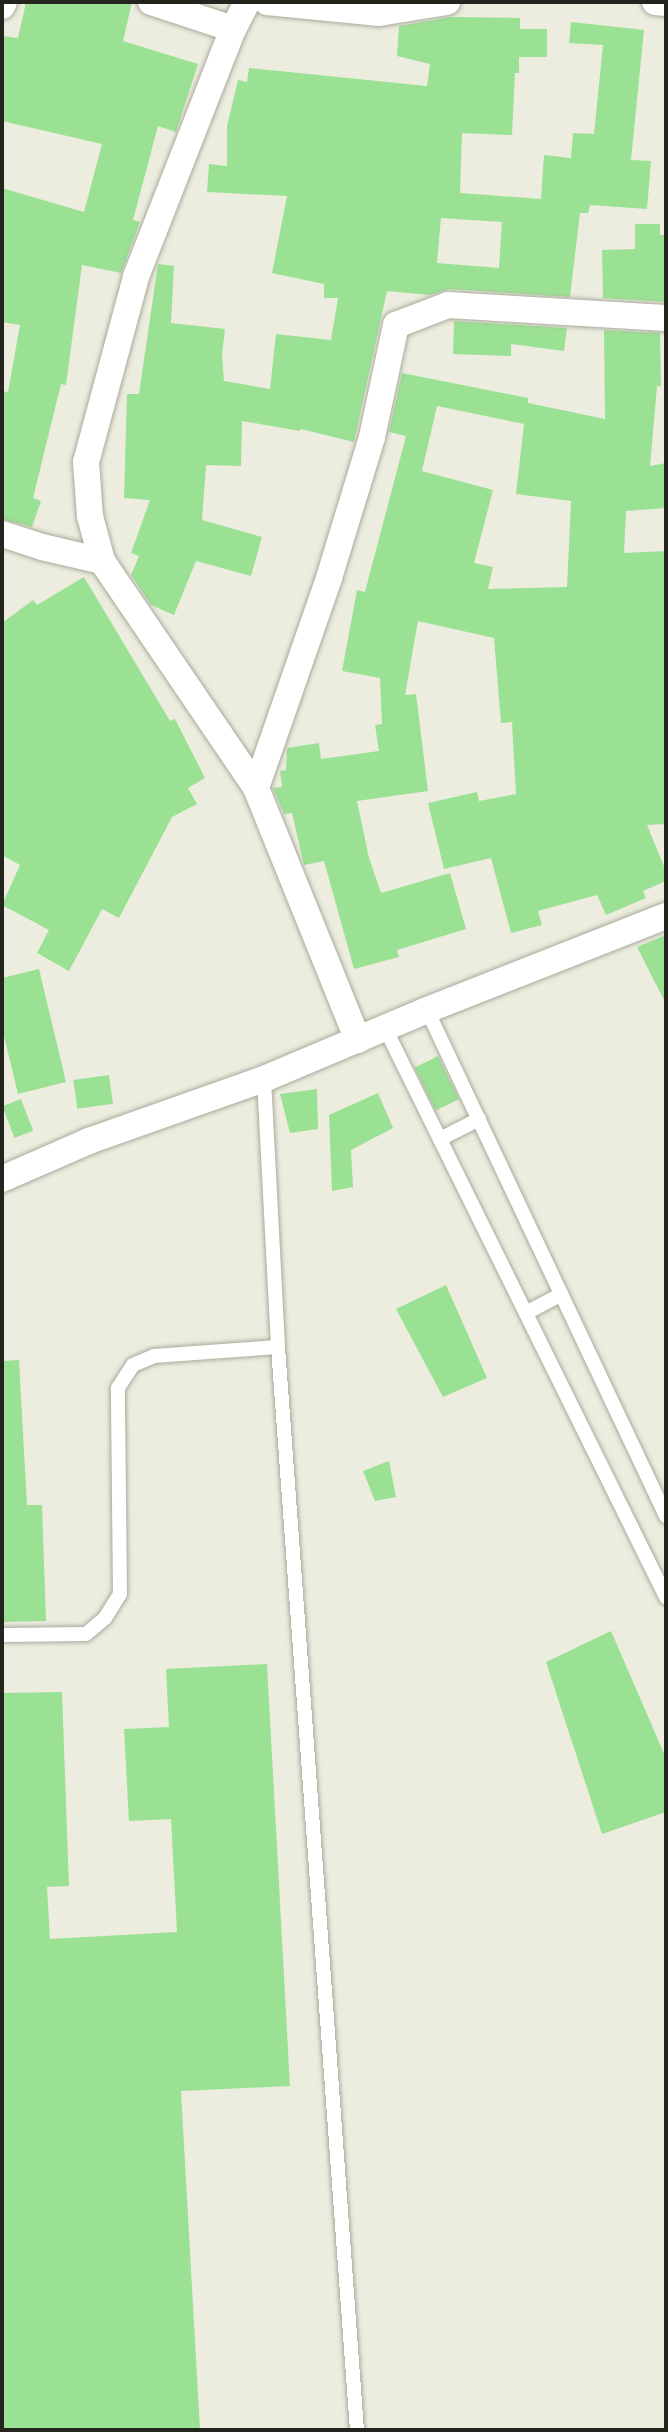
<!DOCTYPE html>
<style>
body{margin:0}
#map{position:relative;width:668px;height:2432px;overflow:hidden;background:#ecedde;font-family:Signika,sans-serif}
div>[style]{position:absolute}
.building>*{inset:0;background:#9be194;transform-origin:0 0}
.roads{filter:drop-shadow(0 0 2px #a9aa9c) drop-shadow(0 0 2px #a9aa9c)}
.service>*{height:14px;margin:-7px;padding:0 7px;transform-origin:7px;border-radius:7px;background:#fff}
.minor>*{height:26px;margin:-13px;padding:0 13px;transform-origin:13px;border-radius:13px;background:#fff}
span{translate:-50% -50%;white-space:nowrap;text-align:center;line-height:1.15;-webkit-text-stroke:7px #fff;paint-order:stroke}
.frame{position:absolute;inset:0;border:4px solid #23241e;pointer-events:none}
</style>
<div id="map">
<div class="building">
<div style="clip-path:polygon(26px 2px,132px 2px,123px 41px,198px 64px,176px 132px,158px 126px,133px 220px,140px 222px,121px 273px,82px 265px,66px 385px,61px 384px,33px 498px,41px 501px,32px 527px,2px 519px,2px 391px,8px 392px,20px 325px,2px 322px,2px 188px,84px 212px,102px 144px,2px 121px,2px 36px,18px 38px)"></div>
<div style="clip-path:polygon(evenodd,451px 17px,520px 18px,520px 29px,547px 29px,547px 57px,519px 57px,519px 73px,515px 73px,512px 135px,462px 133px,460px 193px,541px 199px,544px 155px,571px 158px,573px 133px,594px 134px,603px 45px,569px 43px,571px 22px,644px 30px,631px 160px,651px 161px,647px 209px,590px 205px,588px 213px,580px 213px,570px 297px,449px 289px,430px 295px,387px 291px,354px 442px,301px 429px,300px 431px,242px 421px,241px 466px,206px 465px,202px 520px,262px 537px,251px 576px,196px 561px,174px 615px,151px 605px,131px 575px,139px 556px,131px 553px,150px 500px,124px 498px,127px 394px,139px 394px,158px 264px,174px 266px,171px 323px,225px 329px,222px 355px,224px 381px,270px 389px,276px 334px,331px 340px,338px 298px,324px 298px,324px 284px,272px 273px,287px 196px,207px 192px,209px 164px,227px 166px,227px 126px,238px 80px,247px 82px,249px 68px,427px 86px,430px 64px,397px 56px,399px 26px,451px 17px,441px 218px,502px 222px,499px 268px,437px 263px,441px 218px)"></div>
<div style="clip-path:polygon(635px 224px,660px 224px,660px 235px,666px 235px,666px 302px,603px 298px,602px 250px,635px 249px)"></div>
<div style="clip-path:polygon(454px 321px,567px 328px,564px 351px,511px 344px,511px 356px,453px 354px)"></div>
<div style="clip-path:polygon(evenodd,604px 330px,660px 333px,661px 386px,657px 386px,650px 466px,666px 463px,666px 508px,626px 511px,624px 553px,666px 551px,666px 824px,647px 825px,666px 871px,666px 881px,643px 891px,646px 898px,606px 915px,597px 895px,538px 911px,542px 925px,511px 933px,491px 858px,444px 869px,428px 803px,477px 792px,479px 801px,516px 794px,512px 722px,501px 723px,494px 638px,418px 621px,405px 695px,416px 694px,428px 791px,357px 801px,369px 858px,381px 893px,450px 873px,466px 929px,397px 950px,399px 957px,354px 969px,324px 861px,304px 865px,292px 813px,284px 814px,273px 788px,282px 787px,280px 771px,286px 770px,287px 748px,319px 743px,321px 759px,379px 751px,375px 725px,382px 724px,380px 678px,342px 671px,357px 590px,365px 592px,406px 436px,389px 432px,402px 373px,528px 398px,528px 403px,605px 419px,604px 330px,437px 406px,524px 424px,516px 494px,571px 501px,567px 587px,488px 589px,493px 567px,474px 563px,493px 490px,422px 471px,437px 406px)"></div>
<div style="clip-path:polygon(84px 577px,170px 721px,175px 719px,205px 778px,188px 788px,197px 804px,172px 817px,119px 918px,102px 909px,69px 971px,37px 953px,49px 930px,2px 905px,20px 865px,2px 855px,2px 623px,33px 600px,37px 605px)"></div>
<div style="clip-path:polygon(666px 935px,666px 1004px,637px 947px)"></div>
<div style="clip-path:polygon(39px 969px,66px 1082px,18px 1094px,2px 1028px,2px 978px)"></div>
<div style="left:438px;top:1056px;width:48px;height:26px;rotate:64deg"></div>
<div style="left:109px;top:1075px;width:29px;height:36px;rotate:82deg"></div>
<div style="clip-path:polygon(317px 1089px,318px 1129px,290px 1133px,280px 1094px)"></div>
<div style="clip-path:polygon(378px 1093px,393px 1128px,351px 1150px,353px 1187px,332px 1191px,329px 1115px)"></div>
<div style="left:21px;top:1099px;width:34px;height:20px;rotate:69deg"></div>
<div style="clip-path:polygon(446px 1285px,487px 1378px,443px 1397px,396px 1309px)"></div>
<div style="clip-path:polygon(19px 1360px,27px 1505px,42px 1505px,46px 1621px,2px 1622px,2px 1361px)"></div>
<div style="clip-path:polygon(389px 1461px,396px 1497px,375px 1501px,363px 1471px)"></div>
<div style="clip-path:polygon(611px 1631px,666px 1758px,666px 1812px,602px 1834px,546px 1662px)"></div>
<div style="clip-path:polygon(267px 1664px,290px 2086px,181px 2091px,200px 2430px,2px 2430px,2px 1693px,62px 1692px,69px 1886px,47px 1887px,50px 1939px,177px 1932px,171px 1819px,129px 1821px,124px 1729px,169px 1727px,166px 1669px)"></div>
</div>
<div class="roads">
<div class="service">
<div style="left:427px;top:1010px;width:560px;rotate:64.72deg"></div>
<div style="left:385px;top:1028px;width:635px;rotate:63.72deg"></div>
<div style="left:264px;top:1079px;width:268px;rotate:87deg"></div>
<div style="left:278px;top:1347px;width:1086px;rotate:85.83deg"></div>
<div style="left:440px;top:1139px;width:44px;rotate:-27.1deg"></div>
<div style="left:526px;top:1313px;width:40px;rotate:-28deg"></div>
<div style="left:2px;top:1635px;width:84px;rotate:-0.7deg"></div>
<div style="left:86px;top:1634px;width:25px;rotate:-40deg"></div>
<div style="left:105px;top:1618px;width:28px;rotate:-58deg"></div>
<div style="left:120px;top:1594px;width:206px;rotate:-90.6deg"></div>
<div style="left:118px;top:1388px;width:27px;rotate:-57deg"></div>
<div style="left:133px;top:1365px;width:23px;rotate:-23deg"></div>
<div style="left:154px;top:1356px;width:124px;rotate:-4.2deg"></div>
</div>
<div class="minor">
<div style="left:151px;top:2px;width:86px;rotate:18.2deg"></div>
<div style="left:247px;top:2px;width:30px;rotate:117deg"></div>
<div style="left:233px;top:29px;width:266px;rotate:111.4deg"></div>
<div style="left:136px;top:277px;width:192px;rotate:105.1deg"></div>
<div style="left:86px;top:462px;width:54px;rotate:85.8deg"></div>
<div style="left:90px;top:516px;width:47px;rotate:75.1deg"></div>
<div style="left:102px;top:561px;width:274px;rotate:55.8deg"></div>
<div style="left:256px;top:788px;width:272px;rotate:68deg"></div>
<div style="left:267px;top:2px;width:113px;rotate:5.6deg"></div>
<div style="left:379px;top:13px;width:69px;rotate:-9.2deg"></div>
<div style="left:655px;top:2px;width:11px;rotate:5deg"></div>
<div style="left:2px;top:6px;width:4px;rotate:-63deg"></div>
<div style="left:2px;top:534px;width:42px;rotate:18deg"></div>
<div style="left:42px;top:547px;width:62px;rotate:13.1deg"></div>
<div style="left:256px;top:788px;width:222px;rotate:-70.8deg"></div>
<div style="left:329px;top:578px;width:147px;rotate:-73deg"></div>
<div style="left:372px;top:437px;width:115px;rotate:-77.9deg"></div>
<div style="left:396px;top:325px;width:56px;rotate:-21deg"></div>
<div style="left:448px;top:305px;width:218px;rotate:3.4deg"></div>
<div style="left:2px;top:1179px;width:95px;rotate:-23.6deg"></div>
<div style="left:89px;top:1141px;width:186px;rotate:-19.5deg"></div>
<div style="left:264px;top:1079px;width:177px;rotate:-22.9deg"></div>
<div style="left:427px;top:1010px;width:257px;rotate:-21.5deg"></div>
</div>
</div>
<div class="frame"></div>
</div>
